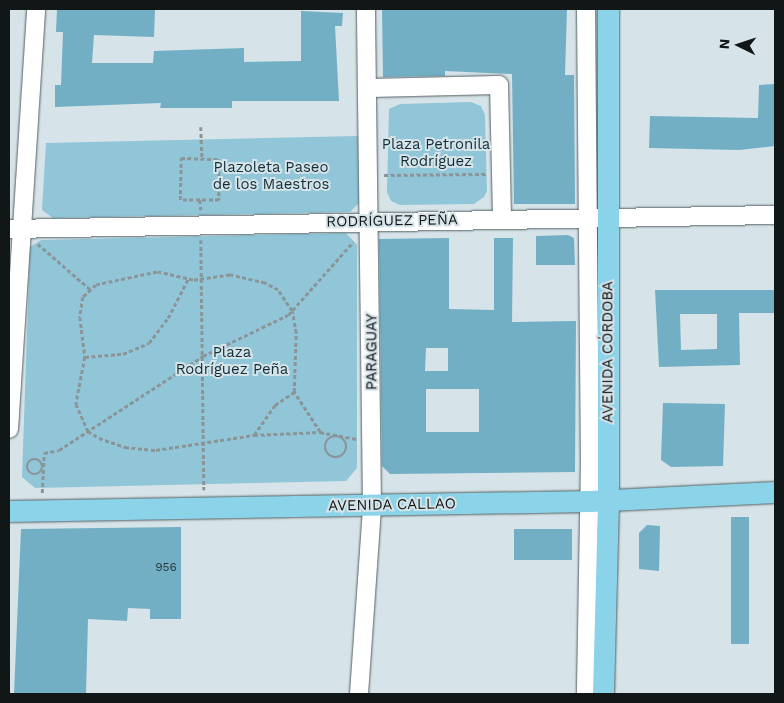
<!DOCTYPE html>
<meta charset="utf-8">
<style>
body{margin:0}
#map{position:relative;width:784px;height:703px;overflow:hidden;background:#d6e3e8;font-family:"Work Sans",sans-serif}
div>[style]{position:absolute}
.green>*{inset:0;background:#91c6d8}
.building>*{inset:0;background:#72afc4;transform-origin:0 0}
.path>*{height:2.5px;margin-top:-1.25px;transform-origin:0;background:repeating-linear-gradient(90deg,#8b9598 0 4px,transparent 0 6.5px)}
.path>.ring{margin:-1.25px;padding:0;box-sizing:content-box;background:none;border:2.5px solid #8b9598;border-radius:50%}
.roads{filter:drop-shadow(0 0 1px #556064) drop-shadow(0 0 1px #556064)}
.minor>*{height:18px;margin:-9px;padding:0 9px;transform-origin:9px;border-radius:9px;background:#fff}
.major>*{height:21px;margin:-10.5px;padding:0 10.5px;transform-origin:10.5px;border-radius:10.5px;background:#8bd3e8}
span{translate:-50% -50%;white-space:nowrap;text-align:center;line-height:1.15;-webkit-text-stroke:4px #d6e3e8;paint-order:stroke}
.number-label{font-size:12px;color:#293c42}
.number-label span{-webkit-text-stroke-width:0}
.park-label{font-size:15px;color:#102f39}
.street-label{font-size:15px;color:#111617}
.frame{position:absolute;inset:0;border:10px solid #111617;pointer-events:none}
.north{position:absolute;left:714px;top:20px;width:50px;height:50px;-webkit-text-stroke:4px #d6e3e8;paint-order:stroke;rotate:274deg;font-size:14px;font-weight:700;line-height:20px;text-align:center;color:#111617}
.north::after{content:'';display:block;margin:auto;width:18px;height:22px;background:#111617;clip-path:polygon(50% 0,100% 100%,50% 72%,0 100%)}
</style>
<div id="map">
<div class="green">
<div style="clip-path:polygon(471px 102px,481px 106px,485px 115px,487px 191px,484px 197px,474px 204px,400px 205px,391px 201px,387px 192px,389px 109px,400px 104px)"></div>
<div style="clip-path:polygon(358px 136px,359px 203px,350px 212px,53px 218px,42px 210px,46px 143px)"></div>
<div style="clip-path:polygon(346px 233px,357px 245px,357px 468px,346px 481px,35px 488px,22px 477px,30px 247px,41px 240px)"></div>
</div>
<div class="building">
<div style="clip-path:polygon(57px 9px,155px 9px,154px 37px,94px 35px,92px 63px,153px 63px,154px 51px,244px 48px,244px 62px,301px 61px,301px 11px,343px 13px,342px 26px,335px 26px,339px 101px,232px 101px,232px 108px,160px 108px,161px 103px,55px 107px,55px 85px,61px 85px,63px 32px,56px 32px)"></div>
<div style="clip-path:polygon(382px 9px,567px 9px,565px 75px,574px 75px,575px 204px,514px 204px,512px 74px,445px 71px,445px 76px,383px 77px)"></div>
<div style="clip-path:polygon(775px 84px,775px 146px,739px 150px,649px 148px,650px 116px,758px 118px,759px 85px)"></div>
<div style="clip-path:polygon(568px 235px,574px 238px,575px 265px,536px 265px,536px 236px)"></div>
<div style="clip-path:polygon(evenodd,449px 238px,449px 309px,494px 310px,494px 238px,513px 238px,512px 322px,576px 321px,575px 472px,390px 474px,382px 466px,379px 239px,449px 238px,426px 348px,448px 348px,448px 371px,425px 371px,426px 348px,449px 238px,426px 389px,479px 389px,479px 432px,426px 432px,426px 389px)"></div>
<div style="clip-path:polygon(evenodd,655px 290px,775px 290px,775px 313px,739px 313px,740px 365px,659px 367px,655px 290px,680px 314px,717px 314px,717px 349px,681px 350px,680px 314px)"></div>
<div style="clip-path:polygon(663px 403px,725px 404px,723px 466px,671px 467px,661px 460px)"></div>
<div style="left:731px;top:517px;width:18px;height:127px"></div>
<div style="clip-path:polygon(647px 525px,660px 526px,659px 571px,639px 569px,639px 533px)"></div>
<div style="clip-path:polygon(181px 527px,181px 619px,150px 619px,150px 609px,128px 608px,127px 621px,88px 619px,86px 694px,14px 694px,21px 529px)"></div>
<div style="left:572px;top:529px;width:31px;height:58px;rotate:90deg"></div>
</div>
<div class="path">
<div style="left:201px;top:127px;width:31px;rotate:88deg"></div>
<div style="left:181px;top:158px;width:38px;rotate:2deg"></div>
<div style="left:219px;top:159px;width:41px;rotate:90deg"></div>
<div style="left:219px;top:200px;width:39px;rotate:180deg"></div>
<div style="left:180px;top:200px;width:42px;rotate:-88.6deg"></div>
<div style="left:384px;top:175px;width:102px;rotate:-0.6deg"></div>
<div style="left:200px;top:200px;width:10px;rotate:84deg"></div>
<div style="left:201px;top:240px;width:250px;rotate:89.3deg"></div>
<div style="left:38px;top:244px;width:69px;rotate:40.9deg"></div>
<div style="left:85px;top:357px;width:38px;rotate:-5deg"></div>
<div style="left:123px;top:354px;width:28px;rotate:-23deg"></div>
<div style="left:149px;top:343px;width:31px;rotate:-53deg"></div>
<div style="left:168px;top:318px;width:44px;rotate:-62.9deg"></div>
<div style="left:320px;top:432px;width:48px;rotate:-123deg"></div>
<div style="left:294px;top:392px;width:59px;rotate:-88.1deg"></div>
<div style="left:296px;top:333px;width:22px;rotate:-100deg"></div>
<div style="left:292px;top:311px;width:25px;rotate:-124deg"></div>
<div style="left:278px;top:290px;width:15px;rotate:-152deg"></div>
<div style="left:265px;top:283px;width:36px;rotate:-167deg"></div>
<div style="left:230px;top:275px;width:37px;rotate:172deg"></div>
<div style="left:193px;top:280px;width:37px;rotate:-167deg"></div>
<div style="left:157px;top:272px;width:62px;rotate:168deg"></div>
<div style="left:96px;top:285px;width:18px;rotate:137deg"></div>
<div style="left:83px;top:297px;width:20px;rotate:99deg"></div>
<div style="left:80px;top:317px;width:40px;rotate:82.9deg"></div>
<div style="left:85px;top:357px;width:48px;rotate:100.8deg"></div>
<div style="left:76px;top:404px;width:30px;rotate:66deg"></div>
<div style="left:88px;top:431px;width:13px;rotate:32deg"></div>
<div style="left:99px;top:438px;width:28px;rotate:19deg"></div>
<div style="left:125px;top:447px;width:31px;rotate:6deg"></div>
<div style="left:156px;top:450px;width:99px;rotate:-8.7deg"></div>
<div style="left:254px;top:435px;width:66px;rotate:-2.6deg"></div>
<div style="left:320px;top:432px;width:37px;rotate:11deg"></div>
<div style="left:254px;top:435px;width:37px;rotate:-55deg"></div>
<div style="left:275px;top:405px;width:23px;rotate:-34deg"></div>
<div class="ring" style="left:325px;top:436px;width:19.5px;height:19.5px"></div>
<div class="ring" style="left:27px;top:459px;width:13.5px;height:13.5px"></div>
<div style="left:42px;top:493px;width:40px;rotate:-87.1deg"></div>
<div style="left:44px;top:453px;width:15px;rotate:-11deg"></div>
<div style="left:59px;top:450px;width:172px;rotate:-33.1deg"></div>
<div style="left:203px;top:356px;width:94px;rotate:-25.8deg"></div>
<div style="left:288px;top:315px;width:98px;rotate:-48.3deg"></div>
</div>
<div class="roads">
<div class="minor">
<div style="left:586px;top:9px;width:451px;rotate:89.5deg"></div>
<div style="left:590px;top:460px;width:234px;rotate:91deg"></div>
<div style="left:369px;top:88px;width:130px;rotate:-1.3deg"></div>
<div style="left:499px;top:85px;width:135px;rotate:88.7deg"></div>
<div style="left:9px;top:229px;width:766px;rotate:-1.05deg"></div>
<div style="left:9px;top:429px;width:421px;rotate:-86.3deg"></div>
<div style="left:359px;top:694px;width:188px;rotate:-86deg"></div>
<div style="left:372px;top:506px;width:497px;rotate:-90.7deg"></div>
</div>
<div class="major">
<div style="left:9px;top:511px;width:581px;rotate:-0.99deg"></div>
<div style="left:590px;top:501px;width:185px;rotate:-2.8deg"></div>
<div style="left:603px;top:694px;width:194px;rotate:-88.5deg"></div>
<div style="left:608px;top:500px;width:491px;rotate:-90deg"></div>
</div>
</div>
<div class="number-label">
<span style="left:166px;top:568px">956</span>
</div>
<div class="park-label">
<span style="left:436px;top:153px">Plaza Petronila<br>Rodríguez</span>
<span style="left:271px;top:176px">Plazoleta Paseo<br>de los Maestros</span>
<span style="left:232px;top:361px">Plaza<br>Rodríguez Peña</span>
</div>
<div class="street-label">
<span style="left:392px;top:221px;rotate:-1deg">RODRÍGUEZ PEÑA</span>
<span style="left:372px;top:352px;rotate:-90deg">PARAGUAY</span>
<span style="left:608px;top:352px;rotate:-90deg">AVENIDA CÓRDOBA</span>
<span style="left:392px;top:505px;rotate:-1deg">AVENIDA CALLAO</span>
</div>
<div class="frame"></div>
<div class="north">N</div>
</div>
